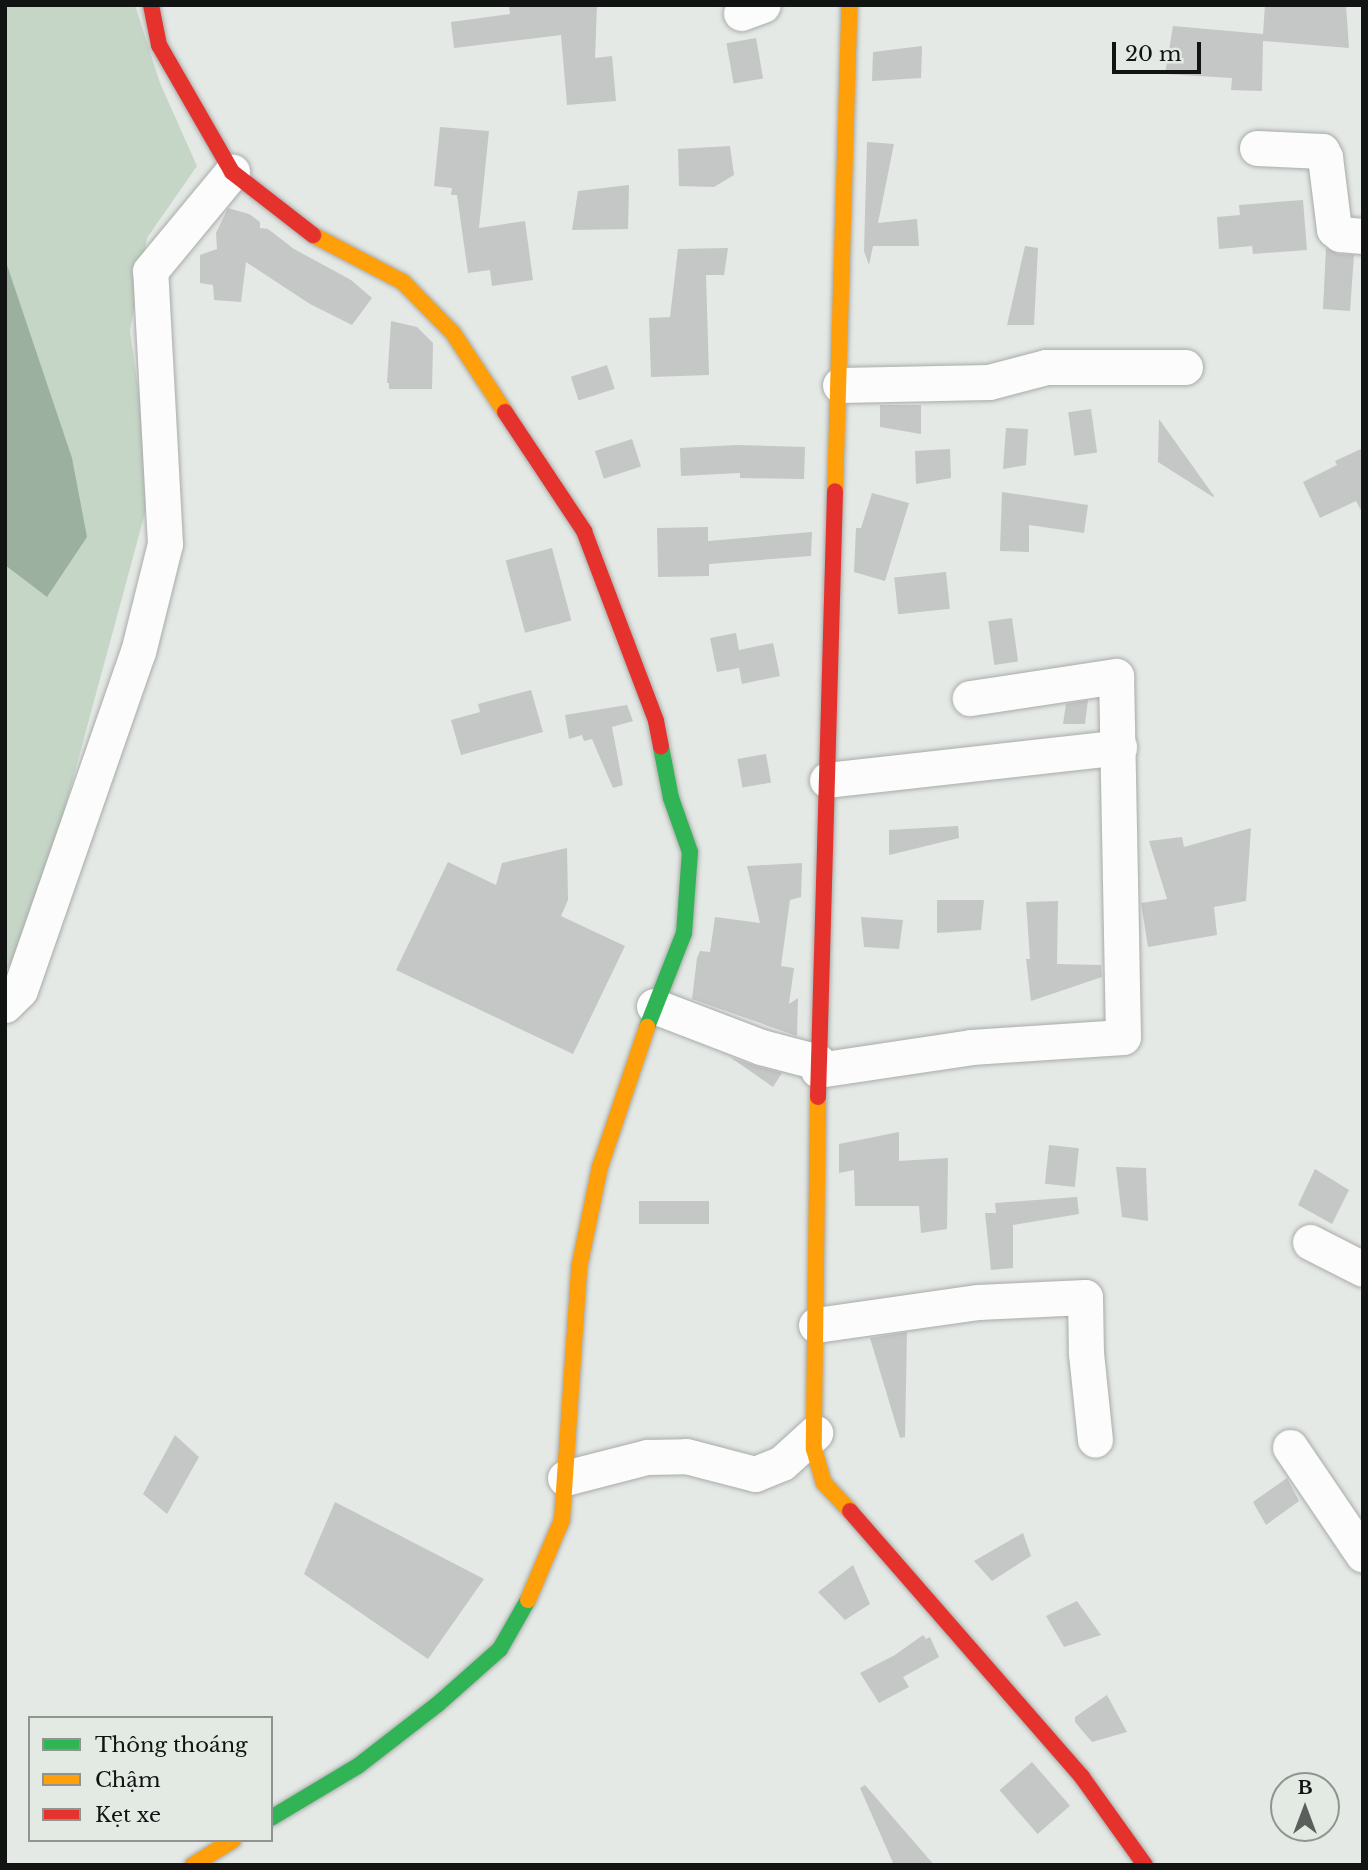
<!DOCTYPE html>
<meta charset="utf-8">
<style>
body{margin:0}
#map{position:relative;width:1368px;height:1870px;overflow:hidden;background:#e4e9e5;font-family:"Libre Baskerville",serif}
div>[style]{position:absolute}
.green>*{inset:0;background:#c5d6c7}
.water>*{inset:0;background:#9cb09f}
.building>*{inset:0;background:#c4c7c5;transform-origin:0 0}
.roads{filter:drop-shadow(0 0 2px #a9aba9) drop-shadow(0 0 2px #a9aba9)}
.street>*{height:35px;margin:-17.5px;padding:0 17.5px;transform-origin:17.5px;border-radius:17.5px;background:#fbfcfb}
.fast>*{height:16px;margin:-8px;padding:0 8px;transform-origin:8px;border-radius:8px;background:#30b455}
.slow>*{height:16px;margin:-8px;padding:0 8px;transform-origin:8px;border-radius:8px;background:#ff9f0a}
.jam>*{height:16px;margin:-8px;padding:0 8px;transform-origin:8px;border-radius:8px;background:#e5322d}
span{translate:-50% -50%;white-space:nowrap;text-align:center;line-height:1.15;-webkit-text-stroke:5px #e3eae4;paint-order:stroke}
.frame{position:absolute;inset:0;border:7px solid #111412;pointer-events:none}
.legend{position:absolute;left:28px;top:1716px;width:245px;height:126px;box-sizing:border-box;background:#e3eae4;border:2px solid #8f9490;margin:0;padding:9px 12px;list-style:none;font-size:21px;color:#111412}
.legend li{display:flex;align-items:center;gap:14px;height:35px}
.legend b{width:35px;border:2px solid #8f9490}
.north{position:absolute;left:1270px;top:1772px;width:70px;height:70px;box-sizing:border-box;background:#e3eae4;border:2px solid #8f9490;border-radius:50%;rotate:0deg;font-size:19px;font-weight:700;line-height:28px;text-align:center;color:#111412}
.north::after{content:'';display:block;margin:auto;width:24px;height:32px;background:#5b5f5c;clip-path:polygon(50% 0,100% 100%,50% 72%,0 100%)}
.scale{position:absolute;left:1112px;top:42px;width:89px;height:32px;box-sizing:border-box;border:4px solid #111412;border-top:0;padding-left:9px;font-size:21px;line-height:24px;white-space:nowrap;color:#111412;-webkit-text-stroke:5px #e3eae4;paint-order:stroke}
</style>
<div id="map">
<div class="green">
<div style="clip-path:polygon(5px 5px,135px 5px,160px 83px,197px 166px,147px 238px,130px 331px,152px 487px,28px 945px,5px 971px)"></div>
</div>
<div class="water">
<div style="clip-path:polygon(5px 259px,72px 458px,87px 537px,47px 597px,5px 565px)"></div>
</div>
<div class="building">
<div style="clip-path:polygon(509px 5px,597px 5px,595px 58px,612px 56px,616px 101px,567px 105px,561px 35px,454px 48px,451px 22px,510px 14px)"></div>
<div style="clip-path:polygon(1265px 5px,1346px 5px,1349px 48px,1263px 41px,1262px 91px,1231px 90px,1232px 78px,1165px 74px,1173px 26px,1263px 34px)"></div>
<div style="left:756px;top:38px;width:41px;height:30px;rotate:80deg"></div>
<div style="clip-path:polygon(922px 46px,921px 78px,872px 81px,873px 52px)"></div>
<div style="clip-path:polygon(440px 127px,489px 131px,479px 228px,525px 221px,533px 280px,492px 286px,490px 270px,468px 273px,457px 195px,451px 195px,452px 188px,434px 186px)"></div>
<div style="clip-path:polygon(867px 142px,894px 144px,878px 223px,917px 219px,919px 246px,873px 246px,869px 265px,864px 251px)"></div>
<div style="clip-path:polygon(730px 146px,734px 175px,714px 187px,679px 186px,678px 149px)"></div>
<div style="clip-path:polygon(629px 185px,628px 229px,572px 230px,578px 191px)"></div>
<div style="clip-path:polygon(1303px 200px,1307px 250px,1253px 254px,1252px 246px,1219px 249px,1217px 217px,1240px 215px,1239px 205px)"></div>
<div style="clip-path:polygon(228px 208px,249px 214px,260px 222px,260px 228px,268px 229px,294px 249px,351px 280px,372px 298px,352px 325px,310px 304px,246px 262px,241px 302px,214px 300px,213px 285px,200px 283px,200px 255px,217px 249px,216px 233px)"></div>
<div style="clip-path:polygon(1025px 246px,1038px 248px,1034px 325px,1007px 325px)"></div>
<div style="clip-path:polygon(728px 248px,724px 275px,706px 275px,709px 375px,651px 377px,649px 318px,670px 317px,678px 249px)"></div>
<div style="clip-path:polygon(1326px 248px,1338px 254px,1354px 255px,1350px 311px,1323px 309px)"></div>
<div style="clip-path:polygon(391px 321px,417px 327px,433px 343px,432px 389px,389px 389px,389px 383px,387px 383px)"></div>
<div style="left:607px;top:365px;width:25px;height:38px;rotate:72deg"></div>
<div style="clip-path:polygon(880px 405px,921px 405px,921px 434px,880px 427px)"></div>
<div style="left:1091px;top:409px;width:44px;height:23px;rotate:82deg"></div>
<div style="clip-path:polygon(1159px 419px,1214px 496px,1213px 497px,1158px 462px)"></div>
<div style="clip-path:polygon(1006px 428px,1028px 429px,1026px 465px,1003px 469px)"></div>
<div style="left:632px;top:439px;width:29px;height:39px;rotate:72deg"></div>
<div style="clip-path:polygon(737px 445px,805px 447px,804px 479px,740px 478px,740px 473px,681px 476px,680px 448px)"></div>
<div style="clip-path:polygon(1363px 448px,1363px 514px,1356px 501px,1320px 518px,1303px 482px,1337px 465px,1335px 461px)"></div>
<div style="clip-path:polygon(950px 449px,951px 478px,916px 484px,915px 451px)"></div>
<div style="clip-path:polygon(1002px 492px,1088px 505px,1084px 533px,1029px 525px,1029px 552px,1000px 551px)"></div>
<div style="clip-path:polygon(872px 493px,909px 503px,885px 581px,854px 572px,856px 528px,861px 528px)"></div>
<div style="clip-path:polygon(708px 527px,708px 541px,812px 532px,811px 556px,709px 564px,709px 576px,658px 577px,657px 528px)"></div>
<div style="left:552px;top:548px;width:75px;height:48px;rotate:75deg"></div>
<div style="left:946px;top:572px;width:37px;height:52px;rotate:84deg"></div>
<div style="left:1012px;top:618px;width:44px;height:24px;rotate:82deg"></div>
<div style="clip-path:polygon(736px 633px,739px 650px,773px 643px,780px 676px,742px 684px,739px 668px,717px 672px,710px 638px)"></div>
<div style="clip-path:polygon(531px 690px,543px 732px,461px 755px,451px 720px,480px 712px,478px 704px)"></div>
<div style="clip-path:polygon(1088px 700px,1085px 724px,1063px 724px,1066px 704px)"></div>
<div style="clip-path:polygon(627px 705px,633px 721px,612px 727px,623px 785px,613px 788px,592px 739px,584px 741px,582px 735px,569px 739px,565px 715px)"></div>
<div style="left:766px;top:754px;width:29px;height:29px;rotate:80deg"></div>
<div style="clip-path:polygon(958px 826px,959px 838px,889px 855px,889px 830px)"></div>
<div style="clip-path:polygon(1251px 828px,1246px 901px,1214px 907px,1217px 935px,1148px 947px,1141px 903px,1167px 899px,1149px 841px,1182px 837px,1184px 847px)"></div>
<div style="clip-path:polygon(567px 848px,568px 900px,561px 916px,625px 946px,573px 1054px,396px 970px,448px 862px,496px 885px,502px 863px)"></div>
<div style="clip-path:polygon(802px 863px,801px 897px,790px 900px,781px 966px,794px 968px,789px 1004px,798px 998px,797px 1036px,692px 999px,697px 958px,700px 951px,710px 952px,715px 917px,760px 923px,747px 866px)"></div>
<div style="clip-path:polygon(937px 900px,984px 900px,981px 930px,937px 933px)"></div>
<div style="clip-path:polygon(1058px 901px,1057px 964px,1101px 965px,1102px 977px,1031px 1001px,1026px 959px,1030px 959px,1026px 902px)"></div>
<div style="clip-path:polygon(861px 917px,903px 920px,899px 949px,864px 947px)"></div>
<div style="clip-path:polygon(730px 1057px,756px 1066px,782px 1073px,773px 1087px)"></div>
<div style="clip-path:polygon(899px 1132px,899px 1161px,948px 1158px,947px 1229px,921px 1233px,919px 1206px,855px 1206px,854px 1170px,839px 1173px,839px 1144px)"></div>
<div style="left:1049px;top:1145px;width:30px;height:39px;rotate:6deg"></div>
<div style="clip-path:polygon(1116px 1167px,1146px 1168px,1148px 1221px,1122px 1217px)"></div>
<div style="clip-path:polygon(1315px 1169px,1349px 1190px,1332px 1224px,1298px 1205px)"></div>
<div style="clip-path:polygon(1077px 1197px,1079px 1214px,1013px 1225px,1013px 1268px,991px 1270px,985px 1213px,996px 1213px,995px 1203px)"></div>
<div style="left:709px;top:1201px;width:23px;height:70px;rotate:90deg"></div>
<div style="clip-path:polygon(907px 1332px,905px 1437px,900px 1438px,870px 1338px)"></div>
<div style="clip-path:polygon(175px 1435px,199px 1457px,167px 1514px,143px 1494px)"></div>
<div style="clip-path:polygon(1287px 1478px,1299px 1501px,1266px 1525px,1253px 1502px)"></div>
<div style="clip-path:polygon(335px 1502px,484px 1579px,428px 1659px,304px 1574px)"></div>
<div style="clip-path:polygon(1023px 1533px,1031px 1556px,992px 1581px,974px 1561px)"></div>
<div style="clip-path:polygon(853px 1565px,870px 1604px,845px 1620px,818px 1592px)"></div>
<div style="clip-path:polygon(1077px 1601px,1101px 1635px,1064px 1647px,1046px 1616px)"></div>
<div style="clip-path:polygon(923px 1635px,926px 1639px,930px 1637px,939px 1657px,903px 1677px,909px 1687px,879px 1703px,860px 1673px,895px 1655px)"></div>
<div style="clip-path:polygon(1107px 1695px,1127px 1732px,1092px 1742px,1075px 1722px,1075px 1717px)"></div>
<div style="left:1032px;top:1762px;width:58px;height:43px;rotate:49deg"></div>
<div style="clip-path:polygon(865px 1785px,934px 1865px,894px 1865px,860px 1788px)"></div>
</div>
<div class="roads">
<div class="street">
<div style="left:741px;top:13px;width:23px;rotate:-20deg"></div>
<div style="left:1257px;top:148px;width:65px;rotate:2.6deg"></div>
<div style="left:1322px;top:151px;width:7px;rotate:63deg"></div>
<div style="left:1325px;top:157px;width:73px;rotate:82.9deg"></div>
<div style="left:1334px;top:229px;width:8px;rotate:40deg"></div>
<div style="left:1340px;top:234px;width:23px;rotate:5deg"></div>
<div style="left:840px;top:385px;width:149px;rotate:-1.2deg"></div>
<div style="left:989px;top:382px;width:59px;rotate:-14.7deg"></div>
<div style="left:1046px;top:367px;width:139px"></div>
<div style="left:827px;top:780px;width:294px;rotate:-6.4deg"></div>
<div style="left:5px;top:1005px;width:21px;rotate:-45deg"></div>
<div style="left:20px;top:990px;width:358px;rotate:-70.8deg"></div>
<div style="left:138px;top:652px;width:111px;rotate:-76deg"></div>
<div style="left:165px;top:544px;width:273px;rotate:-93.1deg"></div>
<div style="left:150px;top:271px;width:129px;rotate:-50.4deg"></div>
<div style="left:654px;top:1006px;width:115px;rotate:21deg"></div>
<div style="left:761px;top:1047px;width:59px;rotate:14.7deg"></div>
<div style="left:818px;top:1070px;width:155px;rotate:-8.5deg"></div>
<div style="left:971px;top:1047px;width:152px;rotate:-3.8deg"></div>
<div style="left:1123px;top:1037px;width:361px;rotate:-91.1deg"></div>
<div style="left:1116px;top:676px;width:148px;rotate:171.4deg"></div>
<div style="left:1310px;top:1242px;width:59px;rotate:27deg"></div>
<div style="left:816px;top:1325px;width:164px;rotate:-8.1deg"></div>
<div style="left:978px;top:1302px;width:107px;rotate:-2.7deg"></div>
<div style="left:1085px;top:1297px;width:56px;rotate:89deg"></div>
<div style="left:1086px;top:1353px;width:87px;rotate:84.1deg"></div>
<div style="left:1290px;top:1447px;width:130px;rotate:55.9deg"></div>
<div style="left:565px;top:1478px;width:85px;rotate:-14.4deg"></div>
<div style="left:647px;top:1457px;width:39px;rotate:-1deg"></div>
<div style="left:686px;top:1456px;width:71px;rotate:14.6deg"></div>
<div style="left:755px;top:1474px;width:29px;rotate:-22deg"></div>
<div style="left:782px;top:1463px;width:45px;rotate:-42.3deg"></div>
</div>
<div class="fast">
<div style="left:647px;top:1027px;width:101px;rotate:-68.5deg"></div>
<div style="left:684px;top:933px;width:81px;rotate:-85.8deg"></div>
<div style="left:690px;top:852px;width:57px;rotate:-109.4deg"></div>
<div style="left:671px;top:798px;width:52px;rotate:-101.1deg"></div>
<div style="left:271px;top:1818px;width:101px;rotate:-30.9deg"></div>
<div style="left:358px;top:1766px;width:101px;rotate:-37.8deg"></div>
<div style="left:438px;top:1704px;width:83px;rotate:-41.6deg"></div>
<div style="left:500px;top:1649px;width:56px;rotate:-60.3deg"></div>
</div>
<div class="slow">
<div style="left:313px;top:235px;width:102px;rotate:27.6deg"></div>
<div style="left:403px;top:282px;width:71px;rotate:45.6deg"></div>
<div style="left:453px;top:333px;width:95px;rotate:56.6deg"></div>
<div style="left:835px;top:491px;width:486px;rotate:-88.3deg"></div>
<div style="left:818px;top:1097px;width:352px;rotate:90.7deg"></div>
<div style="left:814px;top:1449px;width:35px;rotate:74deg"></div>
<div style="left:824px;top:1483px;width:38px;rotate:47deg"></div>
<div style="left:528px;top:1600px;width:87px;rotate:-67deg"></div>
<div style="left:562px;top:1520px;width:253px;rotate:-86.1deg"></div>
<div style="left:579px;top:1268px;width:103px;rotate:-78.3deg"></div>
<div style="left:600px;top:1167px;width:148px;rotate:-71.4deg"></div>
<div style="left:193px;top:1865px;width:47px;rotate:-32deg"></div>
</div>
<div class="jam">
<div style="left:151px;top:5px;width:41px;rotate:78.7deg"></div>
<div style="left:159px;top:45px;width:146px;rotate:60.1deg"></div>
<div style="left:232px;top:172px;width:103px;rotate:37.9deg"></div>
<div style="left:505px;top:412px;width:143px;rotate:56.4deg"></div>
<div style="left:584px;top:531px;width:203px;rotate:69.2deg"></div>
<div style="left:656px;top:721px;width:26px;rotate:79deg"></div>
<div style="left:818px;top:1097px;width:606px;rotate:-88.39deg"></div>
<div style="left:850px;top:1511px;width:353px;rotate:48.9deg"></div>
<div style="left:1082px;top:1777px;width:108px;rotate:54.4deg"></div>
</div>
</div>
<div class="frame"></div>
<ul class="legend">
<li><b style="height:9px;background:#30b455"></b>Thông thoáng</li>
<li><b style="height:9px;background:#ff9f0a"></b>Chậm</li>
<li><b style="height:9px;background:#e5322d"></b>Kẹt xe</li>
</ul>
<div class="north">B</div>
<div class="scale">20 m</div>
</div>
